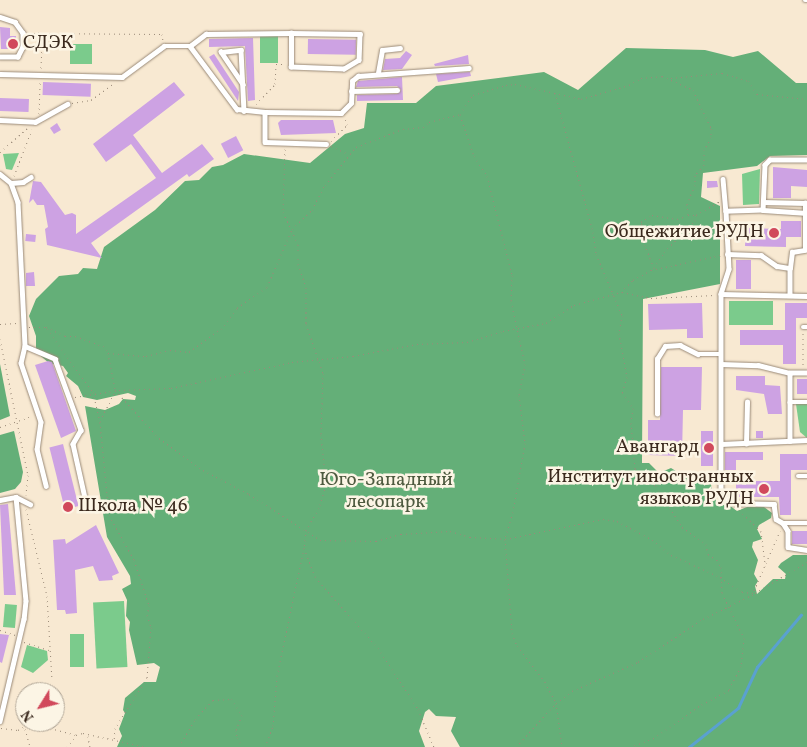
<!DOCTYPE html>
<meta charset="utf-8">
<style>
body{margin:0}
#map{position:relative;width:807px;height:747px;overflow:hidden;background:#f8e9d2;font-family:Vollkorn,serif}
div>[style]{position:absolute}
.green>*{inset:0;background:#7bcb8c;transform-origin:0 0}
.forest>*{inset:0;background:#64af78}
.stream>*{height:2.5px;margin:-1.25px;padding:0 1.25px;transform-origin:1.25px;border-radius:1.25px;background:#5aa1d0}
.building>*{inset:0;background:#cda2e3;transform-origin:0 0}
.path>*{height:1px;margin-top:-0.5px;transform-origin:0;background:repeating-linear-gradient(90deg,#9a8a78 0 1px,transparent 0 5px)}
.roads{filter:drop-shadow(0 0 1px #9a8a78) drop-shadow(0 0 1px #9a8a78)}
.lane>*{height:4.5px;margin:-2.25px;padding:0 2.25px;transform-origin:2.25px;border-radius:2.25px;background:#fff}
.dots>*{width:14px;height:14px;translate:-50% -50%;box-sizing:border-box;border:2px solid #fcf5e5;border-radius:50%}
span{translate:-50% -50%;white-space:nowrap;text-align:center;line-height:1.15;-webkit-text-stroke:5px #fcf5e5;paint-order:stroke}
.poi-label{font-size:19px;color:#3b2a1e}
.left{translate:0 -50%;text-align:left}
.right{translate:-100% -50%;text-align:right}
.park-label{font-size:19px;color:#4e5a3f}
.north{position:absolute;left:15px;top:682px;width:50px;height:50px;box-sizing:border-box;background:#fcf5e5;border:1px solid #afa495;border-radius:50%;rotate:234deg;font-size:14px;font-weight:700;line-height:20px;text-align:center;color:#3b2a1e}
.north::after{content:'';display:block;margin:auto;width:18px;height:22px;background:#d1495b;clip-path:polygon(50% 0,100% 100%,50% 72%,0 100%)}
</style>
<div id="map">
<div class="green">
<div style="left:260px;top:36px;width:18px;height:27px"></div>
<div style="left:70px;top:44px;width:22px;height:20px"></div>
<div style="clip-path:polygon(19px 153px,12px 170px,6px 169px,3px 154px)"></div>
<div style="clip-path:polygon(760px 169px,759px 204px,743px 205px,742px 174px)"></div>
<div style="left:729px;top:301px;width:44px;height:24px"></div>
<div style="clip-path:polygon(796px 404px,807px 404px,807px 438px,800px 432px)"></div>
<div style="left:124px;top:601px;width:66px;height:31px;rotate:87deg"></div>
<div style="left:5px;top:604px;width:12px;height:23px;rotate:5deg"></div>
<div style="left:70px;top:634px;width:14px;height:33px"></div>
<div style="clip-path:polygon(27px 645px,47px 651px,48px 660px,33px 673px,21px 667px)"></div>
</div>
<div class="forest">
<div style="clip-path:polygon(626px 48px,705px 50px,733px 57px,758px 51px,796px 83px,807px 83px,807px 155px,770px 156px,757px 166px,703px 173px,701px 197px,720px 206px,720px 284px,643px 299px,642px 463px,649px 463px,659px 473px,671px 468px,679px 473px,703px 475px,710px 480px,714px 498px,722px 505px,729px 505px,737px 511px,747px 507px,764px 507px,772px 513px,771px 518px,759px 525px,757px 529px,762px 539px,753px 542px,752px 547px,758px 560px,754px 574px,758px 581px,755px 586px,757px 594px,773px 579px,785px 579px,786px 574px,778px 567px,781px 563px,793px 555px,807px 555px,807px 747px,460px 747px,451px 731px,456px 717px,436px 716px,429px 709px,425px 712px,419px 731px,425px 747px,117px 747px,122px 736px,119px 729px,125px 713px,123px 710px,125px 698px,144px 682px,156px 682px,160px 667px,154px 663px,137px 665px,129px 630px,130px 622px,126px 616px,127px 600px,122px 589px,131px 584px,130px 576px,107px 537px,85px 406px,105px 410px,119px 404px,123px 399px,135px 400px,136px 396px,128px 393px,97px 400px,83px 397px,78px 386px,66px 376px,68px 373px,63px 366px,49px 363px,36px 352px,36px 336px,29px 316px,36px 299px,59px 276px,78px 274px,83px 268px,97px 269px,104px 247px,155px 210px,185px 181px,199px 180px,212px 167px,223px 165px,244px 154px,310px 163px,345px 134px,364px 128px,367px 103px,416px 103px,436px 86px,544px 72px,578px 90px)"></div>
<div style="clip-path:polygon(0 364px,10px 416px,0 420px)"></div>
<div style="clip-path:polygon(14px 431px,23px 472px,21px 482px,15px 489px,0 493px,0 435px)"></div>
</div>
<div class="stream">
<div style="left:689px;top:747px;width:63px;rotate:-38.5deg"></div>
<div style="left:738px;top:708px;width:45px;rotate:-65.1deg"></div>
<div style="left:757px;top:667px;width:68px;rotate:-49.8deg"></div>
</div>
<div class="building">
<div style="clip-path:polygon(0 27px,10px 28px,10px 36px,16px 36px,16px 49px,1px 49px)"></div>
<div style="clip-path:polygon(253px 38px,255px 100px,248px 101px,245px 46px,209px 47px,209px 39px)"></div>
<div style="left:308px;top:39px;width:48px;height:15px;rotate:1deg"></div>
<div style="clip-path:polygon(406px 51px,412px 55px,402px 69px,383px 70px,385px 59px,400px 58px)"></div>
<div style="clip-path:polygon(214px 54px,239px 92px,238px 101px,209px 57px)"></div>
<div style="clip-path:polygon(468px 55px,469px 64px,435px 66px,434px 64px)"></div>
<div style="clip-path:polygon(470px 72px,471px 76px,438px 82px,436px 74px)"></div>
<div style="clip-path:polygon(402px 77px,403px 100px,357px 101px,357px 95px,397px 94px,401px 90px,397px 86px,356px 87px,358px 81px)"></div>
<div style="left:43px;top:82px;width:48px;height:13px;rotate:2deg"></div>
<div style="clip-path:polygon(174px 82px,185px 95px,133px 135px,162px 173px,202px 144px,214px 159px,189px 177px,187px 174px,91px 243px,102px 258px,47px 245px,45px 229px,48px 227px,44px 205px,37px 205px,33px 199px,29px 203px,33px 181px,41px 182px,65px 215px,72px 213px,76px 215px,76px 234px,156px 178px,131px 144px,106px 162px,93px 144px)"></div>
<div style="left:0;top:98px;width:29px;height:13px;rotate:2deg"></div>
<div style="clip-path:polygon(281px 120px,333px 120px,336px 133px,281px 135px,278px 123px)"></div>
<div style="clip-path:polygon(57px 123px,61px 130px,54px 134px,50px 128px)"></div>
<div style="left:236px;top:136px;width:16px;height:17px;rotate:63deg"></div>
<div style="clip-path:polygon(773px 167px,807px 170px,807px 187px,791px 186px,791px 198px,773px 198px)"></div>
<div style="clip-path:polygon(707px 181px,717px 181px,718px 187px,707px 188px)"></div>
<div style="clip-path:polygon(781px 221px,801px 221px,801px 237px,786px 237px,786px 247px,745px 246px,746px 228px,781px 229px)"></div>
<div style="left:26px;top:234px;width:10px;height:7px;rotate:6deg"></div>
<div style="left:736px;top:260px;width:15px;height:29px"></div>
<div style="clip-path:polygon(34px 272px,35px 286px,26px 286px,26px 273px)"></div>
<div style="clip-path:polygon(702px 303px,703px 338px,687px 338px,687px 329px,649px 330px,648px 304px)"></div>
<div style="clip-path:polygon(785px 303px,807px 303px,807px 318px,796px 318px,796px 364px,783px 364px,783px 345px,740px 345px,740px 330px,785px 330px)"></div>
<div style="clip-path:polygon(48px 361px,52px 362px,76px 431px,61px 438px,35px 365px)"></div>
<div style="clip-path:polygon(661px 367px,702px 367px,701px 410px,683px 410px,682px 456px,648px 455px,648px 420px,660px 420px)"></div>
<div style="clip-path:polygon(736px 376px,765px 376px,765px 385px,780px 386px,782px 414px,768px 414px,764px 394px,736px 390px)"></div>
<div style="left:797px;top:379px;width:10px;height:15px"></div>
<div style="left:701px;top:431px;width:12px;height:35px"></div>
<div style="left:756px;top:431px;width:7px;height:7px"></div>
<div style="left:63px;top:444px;width:64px;height:14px;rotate:76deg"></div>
<div style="clip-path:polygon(725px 452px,763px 452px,763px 460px,736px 460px,736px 470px,725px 470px)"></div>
<div style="clip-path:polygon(780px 454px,807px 454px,807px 470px,791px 470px,791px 515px,780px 515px,779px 497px,736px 497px,736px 481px,780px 481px)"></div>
<div style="clip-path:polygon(8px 504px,16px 595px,4px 595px,0 505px)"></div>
<div style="clip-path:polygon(96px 525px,119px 573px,112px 576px,113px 580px,99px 581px,93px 566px,75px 570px,77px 613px,66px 614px,65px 610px,57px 610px,53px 540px,65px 539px,66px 544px)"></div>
<div style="left:792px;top:531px;width:15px;height:13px"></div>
<div style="clip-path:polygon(0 634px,9px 635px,2px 663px,0 662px)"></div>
</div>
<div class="path">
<div style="left:38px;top:32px;width:16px;rotate:75deg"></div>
<div style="left:42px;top:47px;width:22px;rotate:93deg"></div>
<div style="left:29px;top:33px;width:133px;rotate:0.4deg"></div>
<div style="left:162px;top:34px;width:7px;rotate:82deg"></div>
<div style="left:671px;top:78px;width:51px;rotate:-5.6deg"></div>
<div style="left:722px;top:73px;width:27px;rotate:17deg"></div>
<div style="left:748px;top:81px;width:16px;rotate:55deg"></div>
<div style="left:757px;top:94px;width:50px;rotate:5.7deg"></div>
<div style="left:555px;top:93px;width:144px;rotate:74.7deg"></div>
<div style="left:593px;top:232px;width:22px;rotate:82deg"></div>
<div style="left:596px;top:254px;width:66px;rotate:66.9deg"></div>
<div style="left:622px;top:315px;width:18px;rotate:99deg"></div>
<div style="left:619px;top:333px;width:45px;rotate:79.7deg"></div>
<div style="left:627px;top:377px;width:17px;rotate:107deg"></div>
<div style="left:622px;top:393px;width:19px;rotate:54deg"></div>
<div style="left:633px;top:408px;width:15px;rotate:98deg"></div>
<div style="left:631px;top:423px;width:46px;rotate:85deg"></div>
<div style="left:635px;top:469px;width:27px;rotate:39deg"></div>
<div style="left:656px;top:486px;width:49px;rotate:57.6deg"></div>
<div style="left:682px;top:527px;width:29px;rotate:35deg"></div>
<div style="left:706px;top:544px;width:10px;rotate:79deg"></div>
<div style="left:708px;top:554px;width:11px;rotate:34deg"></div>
<div style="left:717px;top:560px;width:8px;rotate:60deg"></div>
<div style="left:721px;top:567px;width:26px;rotate:88deg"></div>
<div style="left:722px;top:593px;width:50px;rotate:63.9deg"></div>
<div style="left:744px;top:638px;width:28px;rotate:96deg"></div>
<div style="left:741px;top:666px;width:27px;rotate:117deg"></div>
<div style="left:729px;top:690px;width:34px;rotate:152deg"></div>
<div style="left:699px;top:706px;width:55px;rotate:144.6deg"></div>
<div style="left:654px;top:738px;width:26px;rotate:159deg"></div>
<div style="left:72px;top:103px;width:19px;rotate:-9deg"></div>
<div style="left:91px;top:100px;width:27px;rotate:-36deg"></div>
<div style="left:256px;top:104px;width:28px;rotate:-46deg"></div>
<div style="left:275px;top:84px;width:20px;rotate:-87deg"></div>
<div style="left:276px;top:64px;width:8px"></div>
<div style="left:39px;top:114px;width:34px;rotate:-88deg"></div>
<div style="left:460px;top:115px;width:43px;rotate:71.1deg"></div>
<div style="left:474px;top:156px;width:24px;rotate:57deg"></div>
<div style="left:487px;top:176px;width:102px;rotate:75.8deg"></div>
<div style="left:512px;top:275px;width:26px;rotate:92deg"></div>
<div style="left:511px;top:301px;width:65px;rotate:77.5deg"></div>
<div style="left:525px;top:364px;width:32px;rotate:101deg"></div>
<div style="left:519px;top:395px;width:48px;rotate:82.9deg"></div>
<div style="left:525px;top:443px;width:70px;rotate:99.9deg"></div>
<div style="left:513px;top:512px;width:28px;rotate:107deg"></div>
<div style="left:505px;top:539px;width:94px;rotate:85.7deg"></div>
<div style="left:512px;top:633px;width:14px;rotate:69deg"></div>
<div style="left:517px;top:646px;width:46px;rotate:52.1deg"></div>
<div style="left:545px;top:682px;width:24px;rotate:62deg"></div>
<div style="left:556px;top:703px;width:44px;rotate:82.2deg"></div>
<div style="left:331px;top:141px;width:23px;rotate:-45deg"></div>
<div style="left:347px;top:125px;width:8px;rotate:-104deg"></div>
<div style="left:331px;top:146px;width:19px;rotate:25deg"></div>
<div style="left:285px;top:149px;width:63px;rotate:91.8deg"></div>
<div style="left:283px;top:212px;width:35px;rotate:65deg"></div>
<div style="left:298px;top:244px;width:20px;rotate:90deg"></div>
<div style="left:298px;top:264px;width:24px;rotate:71deg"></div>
<div style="left:306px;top:287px;width:37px;rotate:90deg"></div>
<div style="left:306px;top:324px;width:52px;rotate:70.9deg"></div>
<div style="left:323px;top:373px;width:61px;rotate:91.9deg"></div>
<div style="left:321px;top:434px;width:51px;rotate:84.4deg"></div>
<div style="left:326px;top:485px;width:24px;rotate:107deg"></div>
<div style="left:319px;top:508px;width:26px;rotate:121deg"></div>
<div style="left:306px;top:530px;width:18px;rotate:96deg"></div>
<div style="left:304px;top:548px;width:31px;rotate:69deg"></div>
<div style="left:315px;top:577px;width:95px;rotate:48.4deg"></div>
<div style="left:378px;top:648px;width:73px;rotate:56.7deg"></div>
<div style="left:418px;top:709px;width:41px;rotate:67.2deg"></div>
<div style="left:0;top:152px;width:37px;rotate:-41deg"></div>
<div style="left:14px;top:176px;width:50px;rotate:-69deg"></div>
<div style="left:654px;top:268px;width:24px;rotate:-112deg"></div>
<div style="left:645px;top:246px;width:7px;rotate:-82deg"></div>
<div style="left:646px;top:239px;width:18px;rotate:-106deg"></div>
<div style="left:641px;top:222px;width:13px;rotate:-32deg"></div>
<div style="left:652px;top:215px;width:25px;rotate:9deg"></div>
<div style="left:677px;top:219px;width:10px;rotate:-17deg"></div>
<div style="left:654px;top:268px;width:19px;rotate:-58deg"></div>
<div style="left:664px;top:252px;width:44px;rotate:-45deg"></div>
<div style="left:695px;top:221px;width:5px;rotate:-79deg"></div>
<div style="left:622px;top:292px;width:30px;rotate:12deg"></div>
<div style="left:651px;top:298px;width:64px;rotate:-2.7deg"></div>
<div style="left:0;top:324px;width:17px;rotate:-3deg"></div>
<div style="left:29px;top:327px;width:17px"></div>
<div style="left:46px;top:327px;width:21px;rotate:25deg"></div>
<div style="left:65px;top:336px;width:10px"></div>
<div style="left:75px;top:336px;width:30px;rotate:20deg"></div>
<div style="left:103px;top:346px;width:9px;rotate:54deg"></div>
<div style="left:108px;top:353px;width:38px;rotate:79deg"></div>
<div style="left:115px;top:390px;width:65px;rotate:47.5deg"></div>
<div style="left:159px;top:438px;width:54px;rotate:36deg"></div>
<div style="left:203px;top:470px;width:52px;rotate:27.6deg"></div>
<div style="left:249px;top:494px;width:85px;rotate:32.9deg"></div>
<div style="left:320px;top:540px;width:56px;rotate:1deg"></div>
<div style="left:376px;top:541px;width:26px;rotate:-16deg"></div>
<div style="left:401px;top:534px;width:49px;rotate:-3.5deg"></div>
<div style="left:450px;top:531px;width:21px;rotate:17deg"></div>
<div style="left:470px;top:537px;width:35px;rotate:3deg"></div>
<div style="left:505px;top:539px;width:100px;rotate:-11.5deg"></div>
<div style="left:603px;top:519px;width:14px;rotate:8deg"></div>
<div style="left:617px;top:521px;width:40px;rotate:28deg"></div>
<div style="left:652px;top:540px;width:24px;rotate:38deg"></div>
<div style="left:671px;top:555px;width:54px;rotate:24.2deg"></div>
<div style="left:720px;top:577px;width:27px;rotate:34deg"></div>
<div style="left:742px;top:592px;width:13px;rotate:4deg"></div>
<div style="left:755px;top:593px;width:61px;rotate:-30.8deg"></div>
<div style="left:47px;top:329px;width:78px;rotate:53.9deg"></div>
<div style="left:93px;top:392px;width:31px;rotate:77deg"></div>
<div style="left:100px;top:422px;width:93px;rotate:84.5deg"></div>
<div style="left:109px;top:515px;width:51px;rotate:60.9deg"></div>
<div style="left:134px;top:560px;width:47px;rotate:71.6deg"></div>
<div style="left:149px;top:605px;width:10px;rotate:101deg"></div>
<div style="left:147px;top:615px;width:13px;rotate:72deg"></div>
<div style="left:151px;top:627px;width:51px;rotate:94.5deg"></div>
<div style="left:147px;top:678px;width:59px;rotate:122.6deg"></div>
<div style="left:115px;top:728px;width:14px;rotate:94deg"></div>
<div style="left:803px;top:333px;width:34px;rotate:90deg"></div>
<div style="left:0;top:339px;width:139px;rotate:78.4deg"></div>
<div style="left:28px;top:475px;width:20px;rotate:96deg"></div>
<div style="left:108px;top:353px;width:38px;rotate:5deg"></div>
<div style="left:146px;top:356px;width:25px;rotate:-14deg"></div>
<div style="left:170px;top:350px;width:19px;rotate:6deg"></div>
<div style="left:189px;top:352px;width:39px;rotate:-36deg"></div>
<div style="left:221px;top:329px;width:26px;rotate:-53deg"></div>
<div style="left:237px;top:308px;width:37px;rotate:-35deg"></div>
<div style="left:267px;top:287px;width:63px;rotate:-66.7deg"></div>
<div style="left:292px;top:229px;width:28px;rotate:-44deg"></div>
<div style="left:312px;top:210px;width:28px;rotate:-63deg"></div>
<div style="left:325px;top:185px;width:49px;rotate:-50.8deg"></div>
<div style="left:356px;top:147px;width:50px;rotate:-21deg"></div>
<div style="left:403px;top:129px;width:20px;rotate:-6deg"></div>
<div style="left:423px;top:127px;width:8px;rotate:-40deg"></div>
<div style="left:429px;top:122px;width:32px;rotate:-14deg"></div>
<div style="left:460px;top:114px;width:23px;rotate:-56deg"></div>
<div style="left:473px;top:95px;width:34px;rotate:-17deg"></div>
<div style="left:506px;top:85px;width:9px;rotate:-6deg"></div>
<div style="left:515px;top:84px;width:68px;rotate:12.8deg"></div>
<div style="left:581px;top:99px;width:50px;rotate:-16.3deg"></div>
<div style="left:629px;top:85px;width:14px;rotate:-30deg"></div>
<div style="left:641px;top:78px;width:21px;rotate:-5deg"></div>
<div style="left:662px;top:76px;width:34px;rotate:24deg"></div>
<div style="left:693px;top:90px;width:42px;rotate:64.7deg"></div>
<div style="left:711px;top:128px;width:9px;rotate:90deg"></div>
<div style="left:711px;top:137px;width:15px;rotate:118deg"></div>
<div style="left:704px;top:150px;width:15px;rotate:90deg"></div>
<div style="left:704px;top:165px;width:13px;rotate:132deg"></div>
<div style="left:695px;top:175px;width:10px;rotate:90deg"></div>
<div style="left:695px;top:185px;width:21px;rotate:113deg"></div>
<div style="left:687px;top:204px;width:11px;rotate:85deg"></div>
<div style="left:688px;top:215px;width:8px"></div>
<div style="left:696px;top:215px;width:28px;rotate:-30deg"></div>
<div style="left:75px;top:397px;width:45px;rotate:-9deg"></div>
<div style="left:119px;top:390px;width:52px;rotate:-2.2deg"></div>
<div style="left:171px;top:388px;width:124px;rotate:-12.1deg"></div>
<div style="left:292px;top:362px;width:61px;rotate:-5.6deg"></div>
<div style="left:353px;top:356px;width:65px;rotate:-10.6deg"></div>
<div style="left:417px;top:344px;width:50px;rotate:-2.3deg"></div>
<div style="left:467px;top:342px;width:38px;rotate:-17deg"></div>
<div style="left:503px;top:331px;width:44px;rotate:-10.5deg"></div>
<div style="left:546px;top:323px;width:33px;rotate:-33deg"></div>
<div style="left:574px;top:305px;width:49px;rotate:-15.5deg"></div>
<div style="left:621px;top:292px;width:17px;rotate:-45deg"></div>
<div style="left:633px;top:280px;width:21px;rotate:-29deg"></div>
<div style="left:651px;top:270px;width:72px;rotate:-12.1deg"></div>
<div style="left:100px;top:421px;width:34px;rotate:-63deg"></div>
<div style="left:0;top:427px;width:34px;rotate:-19deg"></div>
<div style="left:26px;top:509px;width:89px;rotate:76.4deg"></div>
<div style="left:47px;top:596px;width:84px;rotate:86.6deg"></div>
<div style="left:739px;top:510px;width:30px;rotate:44deg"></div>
<div style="left:761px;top:531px;width:35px;rotate:83deg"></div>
<div style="left:0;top:630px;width:16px;rotate:18deg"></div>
<div style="left:24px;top:642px;width:26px;rotate:18deg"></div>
<div style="left:1px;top:728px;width:17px;rotate:7deg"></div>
<div style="left:18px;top:730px;width:15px;rotate:-28deg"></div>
<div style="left:31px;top:723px;width:47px;rotate:14.9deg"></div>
<div style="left:25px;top:729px;width:19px;rotate:74deg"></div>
<div style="left:88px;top:736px;width:11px;rotate:80deg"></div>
<div style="left:67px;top:747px;width:15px;rotate:-53deg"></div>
<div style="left:76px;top:735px;width:7px;rotate:-16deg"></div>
<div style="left:83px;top:733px;width:65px;rotate:12.5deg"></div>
<div style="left:179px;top:747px;width:32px;rotate:-60deg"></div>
<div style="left:195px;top:719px;width:26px;rotate:-47deg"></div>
<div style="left:213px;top:700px;width:18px;rotate:-3deg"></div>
<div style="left:231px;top:699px;width:19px;rotate:55deg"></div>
<div style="left:242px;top:715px;width:16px;rotate:112deg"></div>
<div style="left:236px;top:730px;width:8px;rotate:83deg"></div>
<div style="left:237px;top:738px;width:11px;rotate:56deg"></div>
<div style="left:265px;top:747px;width:22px;rotate:-69deg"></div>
<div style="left:273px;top:726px;width:50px;rotate:-85.4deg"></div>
<div style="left:277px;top:676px;width:131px;rotate:-78.1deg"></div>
<div style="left:516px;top:747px;width:59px;rotate:-47.7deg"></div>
<div style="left:556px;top:703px;width:20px;rotate:-37deg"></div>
<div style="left:572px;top:691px;width:72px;rotate:-23.7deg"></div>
<div style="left:638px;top:662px;width:78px;rotate:-33.5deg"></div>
<div style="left:703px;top:619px;width:55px;rotate:-26.1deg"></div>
<div style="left:752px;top:595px;width:70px;rotate:-66.4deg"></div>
</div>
<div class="roads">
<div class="lane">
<div style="left:805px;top:0;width:2px"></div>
<div style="left:0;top:17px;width:16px;rotate:18deg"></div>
<div style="left:15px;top:22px;width:14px;rotate:54deg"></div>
<div style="left:23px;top:33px;width:14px;rotate:90deg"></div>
<div style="left:23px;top:47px;width:11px;rotate:117deg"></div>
<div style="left:18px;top:57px;width:18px;rotate:180deg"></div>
<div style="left:190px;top:46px;width:79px;rotate:53.3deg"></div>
<div style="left:237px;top:109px;width:28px;rotate:6deg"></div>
<div style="left:265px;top:112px;width:30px;rotate:90deg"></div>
<div style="left:265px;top:142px;width:61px;rotate:1.9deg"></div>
<div style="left:378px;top:73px;width:23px;rotate:-80deg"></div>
<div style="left:382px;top:50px;width:18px;rotate:-6deg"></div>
<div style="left:0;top:74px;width:122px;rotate:1.4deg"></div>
<div style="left:122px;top:77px;width:52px;rotate:-36.4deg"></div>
<div style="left:164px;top:46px;width:26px"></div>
<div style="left:190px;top:46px;width:20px;rotate:-37deg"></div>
<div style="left:206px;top:34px;width:85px;rotate:-0.7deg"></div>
<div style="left:291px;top:33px;width:69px;rotate:0.8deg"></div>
<div style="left:360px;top:34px;width:26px;rotate:92deg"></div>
<div style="left:359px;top:60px;width:17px;rotate:149deg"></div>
<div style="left:344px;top:69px;width:53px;rotate:-177.8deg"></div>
<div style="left:291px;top:67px;width:34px;rotate:-90deg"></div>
<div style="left:243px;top:85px;width:40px;rotate:-124deg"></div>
<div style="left:221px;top:52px;width:20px;rotate:-6deg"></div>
<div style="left:241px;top:50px;width:61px;rotate:87.2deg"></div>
<div style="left:351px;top:91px;width:46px;rotate:-1.2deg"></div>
<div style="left:265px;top:112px;width:76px;rotate:0.8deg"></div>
<div style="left:341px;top:113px;width:14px;rotate:-45deg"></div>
<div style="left:351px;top:103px;width:22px;rotate:-87deg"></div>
<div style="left:352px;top:81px;width:8px;rotate:-40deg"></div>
<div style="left:358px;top:76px;width:111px;rotate:-4.1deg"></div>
<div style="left:0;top:120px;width:35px;rotate:3deg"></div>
<div style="left:35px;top:122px;width:37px;rotate:-29deg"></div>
<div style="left:807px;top:160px;width:37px;rotate:180deg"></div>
<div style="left:770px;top:160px;width:7px;rotate:135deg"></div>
<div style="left:765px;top:165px;width:45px;rotate:92.5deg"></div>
<div style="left:763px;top:210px;width:37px;rotate:178deg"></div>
<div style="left:726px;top:211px;width:58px;rotate:87deg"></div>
<div style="left:729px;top:269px;width:26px;rotate:108deg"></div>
<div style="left:721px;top:294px;width:200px;rotate:90deg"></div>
<div style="left:721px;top:494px;width:15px;rotate:37deg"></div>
<div style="left:733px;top:503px;width:41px;rotate:1.4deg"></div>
<div style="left:774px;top:504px;width:15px;rotate:82deg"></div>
<div style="left:776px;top:519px;width:8px;rotate:30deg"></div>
<div style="left:783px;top:523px;width:24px"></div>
<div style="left:0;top:174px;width:14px;rotate:39deg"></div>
<div style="left:11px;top:183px;width:20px;rotate:70deg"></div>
<div style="left:18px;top:202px;width:144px;rotate:87.2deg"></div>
<div style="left:25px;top:346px;width:33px;rotate:23deg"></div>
<div style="left:55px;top:359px;width:76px;rotate:69.9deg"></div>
<div style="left:81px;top:430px;width:16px;rotate:120deg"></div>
<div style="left:73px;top:444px;width:59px;rotate:77.4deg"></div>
<div style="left:723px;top:179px;width:32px;rotate:85deg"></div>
<div style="left:11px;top:183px;width:12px;rotate:-5deg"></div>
<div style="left:23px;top:182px;width:9px;rotate:-32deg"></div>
<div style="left:763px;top:202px;width:43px;rotate:1.3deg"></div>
<div style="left:763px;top:210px;width:44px;rotate:3.9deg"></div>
<div style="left:727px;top:254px;width:34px;rotate:2deg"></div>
<div style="left:761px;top:255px;width:19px;rotate:35deg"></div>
<div style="left:777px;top:266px;width:13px;rotate:9deg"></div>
<div style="left:790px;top:268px;width:16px;rotate:-83deg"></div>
<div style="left:792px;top:252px;width:13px;rotate:-9deg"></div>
<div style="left:805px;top:250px;width:47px;rotate:-90deg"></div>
<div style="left:790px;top:268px;width:27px;rotate:90deg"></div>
<div style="left:721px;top:294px;width:86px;rotate:1.3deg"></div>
<div style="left:803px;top:327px;width:4px"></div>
<div style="left:25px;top:346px;width:17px;rotate:103deg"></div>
<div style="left:21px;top:363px;width:62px;rotate:71.3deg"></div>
<div style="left:41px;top:422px;width:27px;rotate:98deg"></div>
<div style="left:37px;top:449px;width:38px;rotate:76deg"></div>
<div style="left:721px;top:364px;width:37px;rotate:2deg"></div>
<div style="left:758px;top:365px;width:33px;rotate:14deg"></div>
<div style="left:807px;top:373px;width:17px;rotate:180deg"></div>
<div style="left:790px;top:373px;width:29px;rotate:90deg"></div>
<div style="left:790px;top:402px;width:17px"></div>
<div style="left:790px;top:402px;width:39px;rotate:90deg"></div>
<div style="left:657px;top:414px;width:55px;rotate:-90deg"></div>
<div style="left:657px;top:359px;width:15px;rotate:-58deg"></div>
<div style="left:665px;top:346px;width:15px;rotate:-4deg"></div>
<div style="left:680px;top:345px;width:20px;rotate:27deg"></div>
<div style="left:698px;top:354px;width:23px"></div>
<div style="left:721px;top:444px;width:86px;rotate:-2.7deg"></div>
<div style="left:746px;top:444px;width:42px;rotate:-88.6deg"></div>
<div style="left:798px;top:476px;width:9px"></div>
<div style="left:16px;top:497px;width:16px;rotate:27deg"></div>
<div style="left:0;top:500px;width:16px;rotate:-11deg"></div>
<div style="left:16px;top:497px;width:104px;rotate:84.5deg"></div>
<div style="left:26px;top:601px;width:18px;rotate:96deg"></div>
<div style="left:24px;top:619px;width:105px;rotate:103.2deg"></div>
<div style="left:783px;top:523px;width:9px;rotate:58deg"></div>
<div style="left:788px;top:531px;width:16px;rotate:90deg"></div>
<div style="left:788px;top:547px;width:19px;rotate:9deg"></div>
</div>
</div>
<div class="dots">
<div style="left:13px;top:44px;background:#d1495b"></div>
<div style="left:774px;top:233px;background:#d1495b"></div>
<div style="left:709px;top:448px;background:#d1495b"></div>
<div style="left:764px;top:489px;background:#d1495b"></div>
<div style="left:68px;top:507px;background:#d1495b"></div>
</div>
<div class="poi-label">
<span class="left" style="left:23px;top:44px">СДЭК</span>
<span class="right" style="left:764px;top:233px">Общежитие РУДН</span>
<span class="right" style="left:699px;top:448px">Авангард</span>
<span class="right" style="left:754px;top:489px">Институт иностранных<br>языков РУДН</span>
<span class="left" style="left:78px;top:507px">Школа № 46</span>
</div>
<div class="park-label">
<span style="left:386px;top:492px">Юго-Западный<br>лесопарк</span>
</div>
<div class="north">N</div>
</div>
